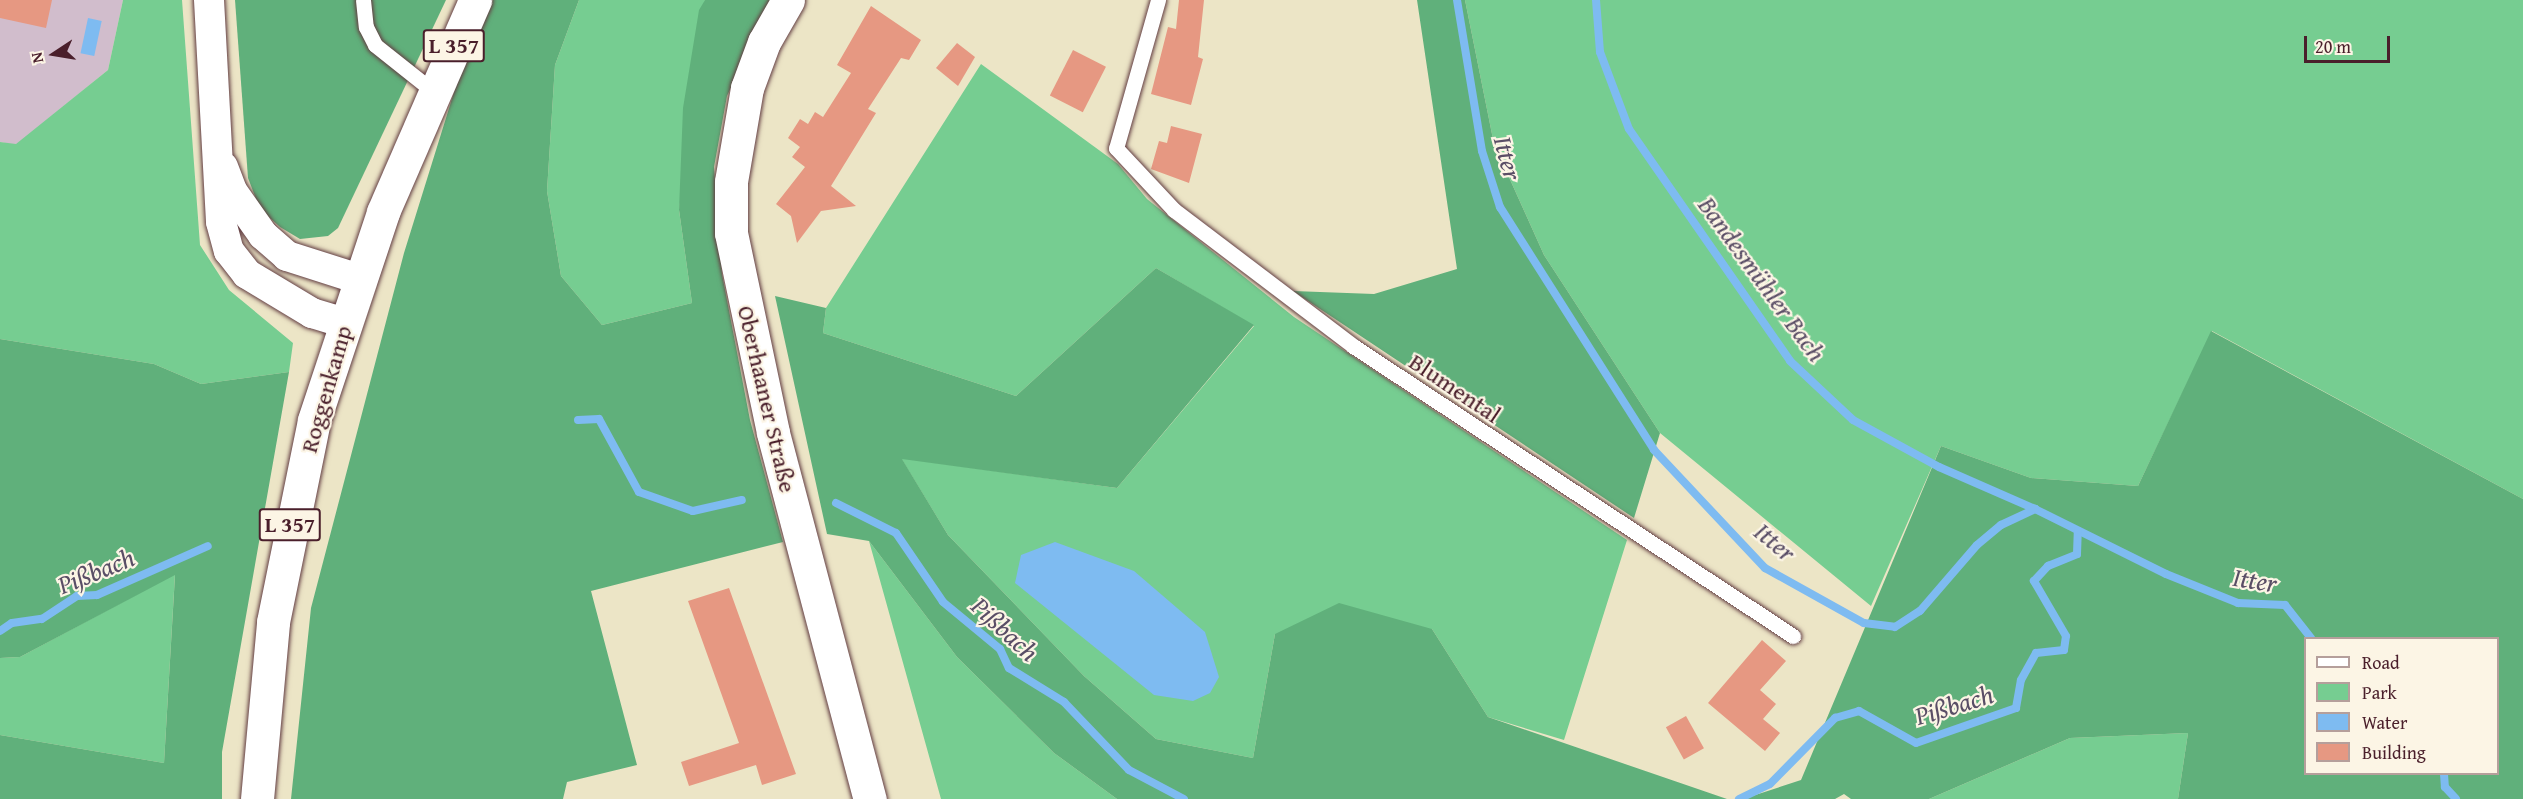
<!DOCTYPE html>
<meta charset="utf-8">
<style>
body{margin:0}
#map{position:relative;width:2523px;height:799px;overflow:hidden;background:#ece5c6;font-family:"Gentium Book Plus",serif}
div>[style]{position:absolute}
.industrial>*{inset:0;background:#d1bdcc}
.green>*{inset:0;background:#76cd91}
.forest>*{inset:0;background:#60b07b}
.water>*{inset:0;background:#7ebbf1;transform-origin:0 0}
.stream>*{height:8px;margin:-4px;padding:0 4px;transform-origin:4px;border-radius:4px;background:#7ebbf1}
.building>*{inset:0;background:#e69882;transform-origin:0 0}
.roads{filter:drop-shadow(0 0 2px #623d42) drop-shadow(0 0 2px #623d42)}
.service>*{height:15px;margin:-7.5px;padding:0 7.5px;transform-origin:7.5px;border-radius:7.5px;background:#fff}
.minor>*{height:30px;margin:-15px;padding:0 15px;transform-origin:15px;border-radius:15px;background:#fff}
.tertiary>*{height:33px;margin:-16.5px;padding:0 16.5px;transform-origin:16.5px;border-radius:16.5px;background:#fff}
.primary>*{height:33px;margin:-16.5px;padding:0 16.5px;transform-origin:16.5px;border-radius:16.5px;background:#fff}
span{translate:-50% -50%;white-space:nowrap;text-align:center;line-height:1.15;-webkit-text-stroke:4.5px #fcf5e5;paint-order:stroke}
.shield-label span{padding:2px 4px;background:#fcf5e5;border:2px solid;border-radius:4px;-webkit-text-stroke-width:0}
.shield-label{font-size:22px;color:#4a1f2b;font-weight:700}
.street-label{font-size:24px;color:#4a1f2b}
.water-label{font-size:26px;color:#5a4e66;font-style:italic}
.legend{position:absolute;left:2304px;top:637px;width:195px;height:138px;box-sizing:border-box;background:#fcf5e5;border:2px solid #b59f9b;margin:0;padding:8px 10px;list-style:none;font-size:18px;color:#4a1f2b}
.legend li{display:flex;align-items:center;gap:12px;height:30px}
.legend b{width:30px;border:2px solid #b59f9b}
.north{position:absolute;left:24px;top:24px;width:60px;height:60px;-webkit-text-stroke:4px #fcf5e5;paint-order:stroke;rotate:258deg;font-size:16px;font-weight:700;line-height:24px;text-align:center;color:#4a1f2b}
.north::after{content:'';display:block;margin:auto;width:21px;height:27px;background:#4a1f2b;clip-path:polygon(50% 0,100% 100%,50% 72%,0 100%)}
.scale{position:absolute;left:2304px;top:36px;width:86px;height:27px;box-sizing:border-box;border:3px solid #4a1f2b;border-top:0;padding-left:8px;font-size:18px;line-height:21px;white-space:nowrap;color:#4a1f2b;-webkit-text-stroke:4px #fcf5e5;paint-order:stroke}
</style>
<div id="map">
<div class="industrial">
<div style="clip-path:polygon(0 0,123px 0,108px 70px,16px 145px,0 142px)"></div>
</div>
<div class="green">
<div style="clip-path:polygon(123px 0,182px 0,200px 245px,229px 290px,293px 343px,289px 372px,201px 384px,154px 364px,0 339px,0 142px,16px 144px,108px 70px)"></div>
<div style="clip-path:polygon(579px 0,705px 0,679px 210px,692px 303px,602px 325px,561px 276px,547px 191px,555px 65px)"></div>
<div style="clip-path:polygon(1465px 0,2523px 0,2523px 499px,2212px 331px,2138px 486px,2031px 478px,1941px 446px,1871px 606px,1660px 433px,1544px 255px,1494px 144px)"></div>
<div style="clip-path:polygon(981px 64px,1118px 164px,1147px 199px,1294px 317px,1627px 540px,1564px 740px,1488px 717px,1432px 629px,1275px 634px,1253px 758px,1156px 739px,1084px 676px,948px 535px,901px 458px,1117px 488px,1254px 326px,1156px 268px,1016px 396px,823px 333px,826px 308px)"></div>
<div style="clip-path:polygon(869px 541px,957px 657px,1054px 753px,1117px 799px,941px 799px)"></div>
<div style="clip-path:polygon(175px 574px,164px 763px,0 735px,0 658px,20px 657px)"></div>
<div style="clip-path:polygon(2188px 733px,2178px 799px,1929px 799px,2070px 738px)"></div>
</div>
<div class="forest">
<div style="clip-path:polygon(235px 0,446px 0,338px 228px,328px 236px,300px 239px,280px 227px,260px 209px,248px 178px)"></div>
<div style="clip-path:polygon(489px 0,579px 0,555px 65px,547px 191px,561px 276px,602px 325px,692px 303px,679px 210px,683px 108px,699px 10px,705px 0,772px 0,727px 96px,714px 167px,722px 274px,750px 420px,783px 542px,591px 591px,637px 765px,567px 782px,563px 799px,291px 799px,311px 608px,404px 253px,469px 44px)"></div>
<div style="clip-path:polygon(1417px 0,1465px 0,1494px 144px,1544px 255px,1660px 433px,1634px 518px,1293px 291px,1374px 294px,1457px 269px)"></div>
<div style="clip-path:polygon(1156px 268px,1254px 325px,1117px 488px,902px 459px,948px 535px,1084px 676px,1156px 739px,1253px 758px,1275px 634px,1339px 603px,1432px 629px,1488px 717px,1727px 799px,1117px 799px,1054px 753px,957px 657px,869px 541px,827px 534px,775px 296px,826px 308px,823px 333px,1016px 396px)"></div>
<div style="clip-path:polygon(evenodd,2211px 331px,2523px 499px,2523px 799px,2178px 799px,2188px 733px,2070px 738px,1929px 799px,1851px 799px,1844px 794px,1835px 799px,1743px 799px,1801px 780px,1941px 446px,2031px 478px,2138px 486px,2211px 331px,2306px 638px,2498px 638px,2498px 774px,2306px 774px,2306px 638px)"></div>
<div style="clip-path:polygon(0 339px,154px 364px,201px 384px,289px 372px,222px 752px,222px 799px,0 799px,0 735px,164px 763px,175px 575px,20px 657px,0 658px)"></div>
</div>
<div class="water">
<div style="left:88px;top:18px;width:14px;height:36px;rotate:12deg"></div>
<div style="clip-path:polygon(1055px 542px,1134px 571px,1205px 632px,1219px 677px,1210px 693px,1193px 701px,1154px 695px,1015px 583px,1021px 555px)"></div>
</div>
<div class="stream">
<div style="left:1457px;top:0;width:153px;rotate:80.6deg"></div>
<div style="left:1482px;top:151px;width:59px;rotate:72.2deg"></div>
<div style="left:1500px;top:207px;width:288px;rotate:57.6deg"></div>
<div style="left:1654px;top:450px;width:162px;rotate:46.8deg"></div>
<div style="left:1765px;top:568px;width:113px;rotate:29.1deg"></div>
<div style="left:1864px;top:623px;width:31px;rotate:7deg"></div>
<div style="left:1895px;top:627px;width:30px;rotate:-33deg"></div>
<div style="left:1920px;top:611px;width:87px;rotate:-49.2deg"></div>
<div style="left:1977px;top:545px;width:31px;rotate:-40deg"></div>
<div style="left:2001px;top:525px;width:38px;rotate:-25deg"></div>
<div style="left:2035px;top:509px;width:146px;rotate:26.4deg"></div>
<div style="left:2166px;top:574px;width:78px;rotate:21.9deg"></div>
<div style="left:2238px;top:603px;width:47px;rotate:2.4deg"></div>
<div style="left:2285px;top:605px;width:42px;rotate:51.8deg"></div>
<div style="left:1596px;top:0;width:52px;rotate:85.6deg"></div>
<div style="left:1600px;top:52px;width:82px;rotate:69.4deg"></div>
<div style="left:1629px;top:129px;width:282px;rotate:55.2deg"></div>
<div style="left:1790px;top:361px;width:86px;rotate:43.1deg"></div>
<div style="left:1853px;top:420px;width:98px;rotate:28.7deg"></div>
<div style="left:1939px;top:467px;width:105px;rotate:23.6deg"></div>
<div style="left:578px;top:420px;width:21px;rotate:-3deg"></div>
<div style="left:599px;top:419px;width:83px;rotate:61.3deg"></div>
<div style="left:639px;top:492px;width:57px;rotate:19.4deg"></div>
<div style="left:693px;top:511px;width:50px;rotate:-12.7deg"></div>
<div style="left:836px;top:503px;width:67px;rotate:26.6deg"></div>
<div style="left:896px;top:533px;width:83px;rotate:55.7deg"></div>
<div style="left:943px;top:602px;width:74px;rotate:39.5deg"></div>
<div style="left:1000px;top:649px;width:21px;rotate:65deg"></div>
<div style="left:1009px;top:668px;width:65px;rotate:31.7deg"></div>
<div style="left:1064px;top:702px;width:94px;rotate:46.3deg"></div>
<div style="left:1129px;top:770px;width:62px;rotate:27.8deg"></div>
<div style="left:0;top:631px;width:14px;rotate:-34deg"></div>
<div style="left:12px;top:623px;width:30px;rotate:-8deg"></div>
<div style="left:42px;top:619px;width:42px;rotate:-33.3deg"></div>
<div style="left:77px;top:596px;width:20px;rotate:-3deg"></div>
<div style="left:97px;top:595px;width:121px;rotate:-23.8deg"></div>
<div style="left:2444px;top:774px;width:13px;rotate:86deg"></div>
<div style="left:2445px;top:787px;width:16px;rotate:47deg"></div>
<div style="left:1739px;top:799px;width:34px;rotate:-26deg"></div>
<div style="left:1770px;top:784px;width:93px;rotate:-45.4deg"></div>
<div style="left:1835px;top:718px;width:25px;rotate:-16deg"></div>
<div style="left:1859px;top:711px;width:65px;rotate:29.3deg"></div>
<div style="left:1916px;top:743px;width:106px;rotate:-19.3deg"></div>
<div style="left:2016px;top:708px;width:28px;rotate:-80deg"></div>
<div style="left:2021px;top:680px;width:31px;rotate:-61deg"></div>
<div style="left:2036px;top:653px;width:28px;rotate:-6deg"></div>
<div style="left:2064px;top:650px;width:14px;rotate:-82deg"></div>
<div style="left:2066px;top:636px;width:64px;rotate:-120.2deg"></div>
<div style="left:2034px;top:581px;width:21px;rotate:-47deg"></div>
<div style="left:2048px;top:566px;width:31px;rotate:-22deg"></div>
<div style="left:2077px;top:554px;width:23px;rotate:-88deg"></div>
</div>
<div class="building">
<div style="clip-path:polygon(0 0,52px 0,46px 28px,0 18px)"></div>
<div style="clip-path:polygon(1179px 0,1204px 0,1198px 57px,1203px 59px,1191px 105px,1151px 94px,1168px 27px,1176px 29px)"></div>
<div style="clip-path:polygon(871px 6px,921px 40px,909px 60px,901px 58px,868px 109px,876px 113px,831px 186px,856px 206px,821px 211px,797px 243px,791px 216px,776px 204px,805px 167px,792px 157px,800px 147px,788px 138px,800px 119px,808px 124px,815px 112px,823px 117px,851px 73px,837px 65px)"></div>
<div style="clip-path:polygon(957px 43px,975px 57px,958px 86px,936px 68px)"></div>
<div style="left:1073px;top:50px;width:37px;height:51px;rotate:27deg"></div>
<div style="clip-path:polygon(1171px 126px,1202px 134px,1189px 183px,1151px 169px,1159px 141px,1167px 143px)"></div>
<div style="clip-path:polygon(729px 588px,796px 774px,762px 785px,756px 765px,689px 786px,681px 762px,739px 743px,688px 601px)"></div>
<div style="clip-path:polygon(1762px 640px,1786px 661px,1760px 690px,1776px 704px,1763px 719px,1780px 733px,1765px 751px,1708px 703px)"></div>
<div style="left:1686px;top:716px;width:37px;height:23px;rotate:61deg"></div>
</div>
<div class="roads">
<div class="service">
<div style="left:363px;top:0;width:27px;rotate:84deg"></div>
<div style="left:366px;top:27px;width:20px;rotate:63deg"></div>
<div style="left:375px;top:45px;width:75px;rotate:38.5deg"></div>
<div style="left:1158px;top:0;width:154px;rotate:105.8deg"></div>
<div style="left:1116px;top:148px;width:85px;rotate:46.9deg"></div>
<div style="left:1174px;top:210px;width:225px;rotate:37.2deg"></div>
<div style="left:1353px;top:346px;width:527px;rotate:33.39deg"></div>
</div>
<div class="minor">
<div style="left:209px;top:0;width:222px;rotate:86.9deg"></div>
<div style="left:221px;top:222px;width:30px;rotate:75deg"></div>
<div style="left:229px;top:251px;width:29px;rotate:52deg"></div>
<div style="left:247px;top:274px;width:76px;rotate:31deg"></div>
<div style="left:312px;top:313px;width:34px;rotate:17deg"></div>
<div style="left:223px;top:167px;width:26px;rotate:69deg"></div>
<div style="left:232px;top:191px;width:54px;rotate:54.8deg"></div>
<div style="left:263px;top:235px;width:32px;rotate:41deg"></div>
<div style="left:287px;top:256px;width:76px;rotate:17.7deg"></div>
</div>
<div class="tertiary">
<div style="left:788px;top:0;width:48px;rotate:119.7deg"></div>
<div style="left:764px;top:42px;width:49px;rotate:110.3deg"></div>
<div style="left:747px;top:88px;width:95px;rotate:99.7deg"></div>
<div style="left:731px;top:182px;width:51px;rotate:90deg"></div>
<div style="left:731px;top:233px;width:204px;rotate:78.1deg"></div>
<div style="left:773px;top:433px;width:379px;rotate:75.2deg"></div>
</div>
<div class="primary">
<div style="left:257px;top:799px;width:178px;rotate:-84.8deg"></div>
<div style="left:273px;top:622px;width:206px;rotate:-78.5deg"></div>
<div style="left:314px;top:420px;width:219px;rotate:-71.6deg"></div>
<div style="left:383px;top:212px;width:231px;rotate:-66.5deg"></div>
</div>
</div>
<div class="shield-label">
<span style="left:454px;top:46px">L 357</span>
<span style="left:290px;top:525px">L 357</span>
</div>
<div class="street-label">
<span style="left:1455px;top:388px;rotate:34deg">Blumental</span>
<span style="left:326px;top:389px;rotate:-74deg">Roggenkamp</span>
<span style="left:767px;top:399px;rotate:77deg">Oberhaaner Straße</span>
</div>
<div class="water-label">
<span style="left:1508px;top:158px;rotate:75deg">Itter</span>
<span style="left:1762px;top:279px;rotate:54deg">Bandesmühler Bach</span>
<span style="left:1775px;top:542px;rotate:40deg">Itter</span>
<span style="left:96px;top:571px;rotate:-22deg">Pißbach</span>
<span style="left:2255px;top:580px;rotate:9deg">Itter</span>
<span style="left:1005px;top:629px;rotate:43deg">Pißbach</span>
<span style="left:1954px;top:705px;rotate:-17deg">Pißbach</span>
</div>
<ul class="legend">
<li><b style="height:8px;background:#fff"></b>Road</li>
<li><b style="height:16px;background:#76cd91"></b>Park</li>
<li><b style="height:16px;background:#7ebbf1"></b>Water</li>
<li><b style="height:16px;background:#e69882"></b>Building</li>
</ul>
<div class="north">N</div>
<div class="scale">20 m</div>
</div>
